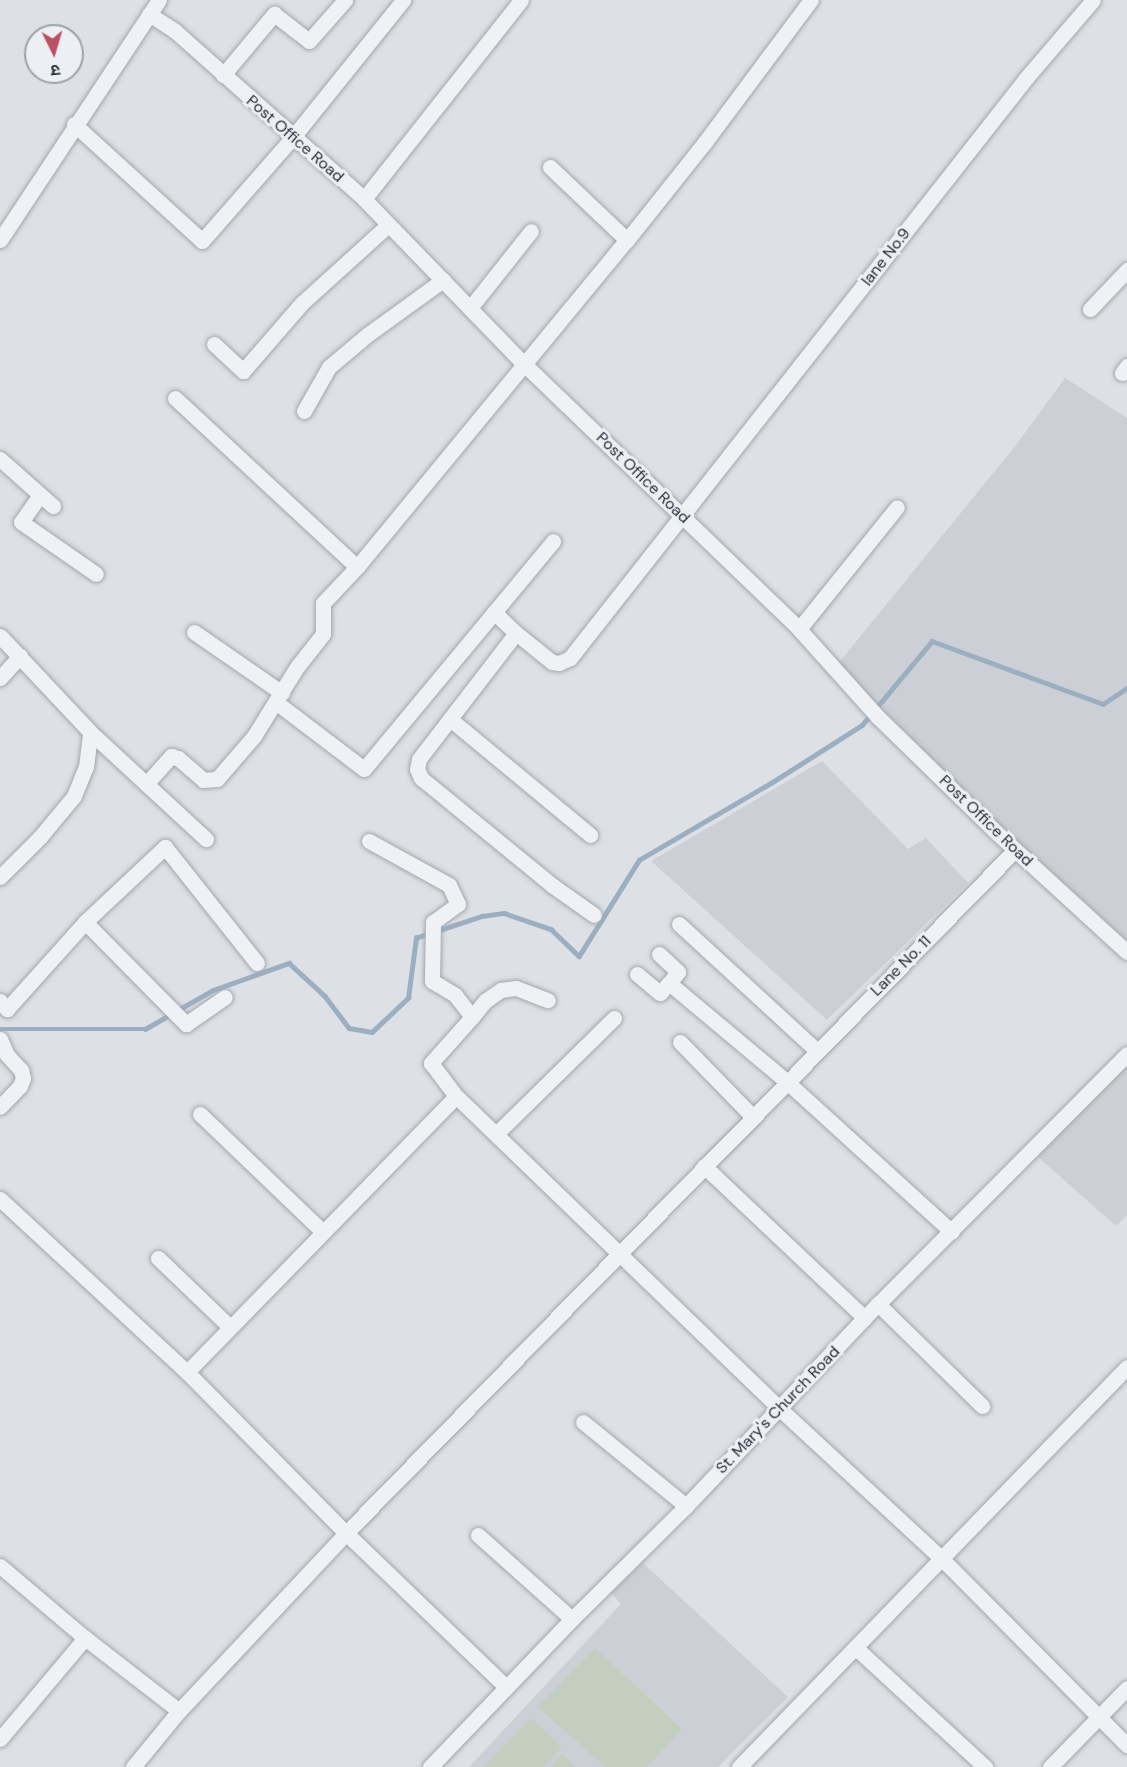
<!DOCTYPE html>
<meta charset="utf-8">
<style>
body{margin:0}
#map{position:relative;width:1127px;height:1767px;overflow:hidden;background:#dde0e5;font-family:"DM Sans","Noto Sans Devanagari",sans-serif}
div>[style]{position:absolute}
.built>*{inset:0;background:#ccd0d6}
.green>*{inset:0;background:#c3cebf}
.stream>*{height:4.5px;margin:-2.25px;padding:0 2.25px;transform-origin:2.25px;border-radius:2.25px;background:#9cafc1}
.roads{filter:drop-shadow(0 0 2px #a3a7ae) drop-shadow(0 0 2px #a3a7ae)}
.street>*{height:15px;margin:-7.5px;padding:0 7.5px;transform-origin:7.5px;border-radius:7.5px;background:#eff1f4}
span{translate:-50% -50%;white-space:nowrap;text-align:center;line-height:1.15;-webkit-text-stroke:6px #eceff3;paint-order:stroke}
.street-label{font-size:16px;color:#282f3a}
.north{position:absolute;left:24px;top:24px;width:60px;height:60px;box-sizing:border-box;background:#eceff3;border:2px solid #9ea2a9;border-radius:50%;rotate:175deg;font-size:16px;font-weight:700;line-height:24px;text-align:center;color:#282f3a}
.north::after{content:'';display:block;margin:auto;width:21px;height:27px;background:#bd4f62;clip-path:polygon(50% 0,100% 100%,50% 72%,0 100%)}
</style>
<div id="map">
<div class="built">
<div style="clip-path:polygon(1065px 378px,1127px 418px,1127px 941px,991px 817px,837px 665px,1016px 445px)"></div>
<div style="clip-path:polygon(822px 761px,908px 849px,926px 838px,968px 883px,827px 1020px,651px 861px)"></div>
<div style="clip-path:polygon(1127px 1064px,1127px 1215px,1116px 1226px,1038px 1157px)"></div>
<div style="clip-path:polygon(643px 1563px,788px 1697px,718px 1767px,469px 1767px,621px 1604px,611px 1593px)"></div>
</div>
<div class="green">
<div style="clip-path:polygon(595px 1648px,682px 1729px,647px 1767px,605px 1767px,538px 1707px)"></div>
<div style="clip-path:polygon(531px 1718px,562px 1747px,543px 1767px,483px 1767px)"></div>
<div style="clip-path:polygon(562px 1754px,576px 1767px,550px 1767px)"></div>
</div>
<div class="stream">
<div style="left:437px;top:931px;width:47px;rotate:-18.4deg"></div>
<div style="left:482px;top:916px;width:22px;rotate:-8deg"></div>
<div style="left:504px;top:913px;width:50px;rotate:18.8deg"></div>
<div style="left:551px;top:929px;width:39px;rotate:44deg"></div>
<div style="left:579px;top:956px;width:113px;rotate:-58deg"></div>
<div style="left:639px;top:860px;width:153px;rotate:-30.3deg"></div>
<div style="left:771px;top:783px;width:108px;rotate:-32.5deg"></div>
<div style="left:862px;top:725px;width:109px;rotate:-50.2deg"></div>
<div style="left:932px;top:641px;width:182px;rotate:20.2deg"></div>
<div style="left:1103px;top:704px;width:29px;rotate:-34deg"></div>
<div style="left:178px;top:1010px;width:40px;rotate:-29.7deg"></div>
<div style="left:213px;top:990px;width:81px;rotate:-19.6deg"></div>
<div style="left:289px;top:963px;width:49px;rotate:42.5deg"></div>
<div style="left:325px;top:996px;width:40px;rotate:53deg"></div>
<div style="left:349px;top:1028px;width:23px;rotate:10deg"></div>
<div style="left:372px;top:1032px;width:50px;rotate:-43.4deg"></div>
<div style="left:408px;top:998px;width:61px;rotate:-82.4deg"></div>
<div style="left:416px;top:938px;width:14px;rotate:-21deg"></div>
<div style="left:0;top:1029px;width:145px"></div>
<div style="left:145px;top:1029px;width:30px;rotate:-30deg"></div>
</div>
<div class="roads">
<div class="street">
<div style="left:149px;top:14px;width:31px;rotate:33deg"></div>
<div style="left:175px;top:31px;width:253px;rotate:41.6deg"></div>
<div style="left:364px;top:199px;width:230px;rotate:45.9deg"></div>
<div style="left:524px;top:364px;width:382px;rotate:43.9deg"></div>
<div style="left:799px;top:629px;width:118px;rotate:48.1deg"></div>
<div style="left:878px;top:717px;width:166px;rotate:44.3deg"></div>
<div style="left:997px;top:833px;width:176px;rotate:42.5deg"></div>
<div style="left:223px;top:75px;width:80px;rotate:-50.1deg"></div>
<div style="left:274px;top:14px;width:44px;rotate:37.6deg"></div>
<div style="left:309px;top:41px;width:55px;rotate:-48.7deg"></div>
<div style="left:74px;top:124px;width:173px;rotate:42.4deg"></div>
<div style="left:202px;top:241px;width:138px;rotate:-48.8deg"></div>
<div style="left:293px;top:137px;width:176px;rotate:-51.2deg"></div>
<div style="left:550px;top:167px;width:106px;rotate:43.5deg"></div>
<div style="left:364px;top:199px;width:253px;rotate:-51.7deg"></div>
<div style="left:0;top:240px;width:288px;rotate:-56.5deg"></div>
<div style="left:470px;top:308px;width:98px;rotate:-51.6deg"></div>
<div style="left:1090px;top:309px;width:54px;rotate:-46.5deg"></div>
<div style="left:214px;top:344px;width:40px;rotate:43deg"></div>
<div style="left:243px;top:371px;width:90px;rotate:-49.1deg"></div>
<div style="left:302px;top:303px;width:116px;rotate:-42.2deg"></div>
<div style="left:1122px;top:373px;width:9px;rotate:-54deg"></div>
<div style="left:175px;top:398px;width:248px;rotate:42.9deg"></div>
<div style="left:304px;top:411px;width:51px;rotate:-60.4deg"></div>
<div style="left:329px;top:367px;width:50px;rotate:-40.1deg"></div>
<div style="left:367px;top:335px;width:94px;rotate:-35.9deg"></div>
<div style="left:0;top:459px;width:71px;rotate:41.6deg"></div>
<div style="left:40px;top:495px;width:33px;rotate:125deg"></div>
<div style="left:21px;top:522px;width:91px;rotate:34.7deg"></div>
<div style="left:494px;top:612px;width:30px;rotate:44deg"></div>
<div style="left:516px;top:633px;width:46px;rotate:38.9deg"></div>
<div style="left:552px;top:662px;width:7px;rotate:8deg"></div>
<div style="left:559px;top:663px;width:12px;rotate:-24deg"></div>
<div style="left:570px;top:658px;width:739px;rotate:-51.81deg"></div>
<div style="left:1027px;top:77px;width:101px;rotate:-49.4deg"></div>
<div style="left:799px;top:629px;width:156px;rotate:-51.2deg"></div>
<div style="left:194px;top:632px;width:107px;rotate:34.7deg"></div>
<div style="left:516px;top:633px;width:159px;rotate:127.6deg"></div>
<div style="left:419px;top:759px;width:10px;rotate:101deg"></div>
<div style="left:417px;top:769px;width:10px;rotate:66deg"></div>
<div style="left:421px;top:778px;width:171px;rotate:39.3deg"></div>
<div style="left:553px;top:886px;width:50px;rotate:35.3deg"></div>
<div style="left:0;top:636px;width:132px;rotate:46.8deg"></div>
<div style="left:90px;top:732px;width:158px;rotate:42.7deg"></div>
<div style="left:0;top:678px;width:30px;rotate:-48deg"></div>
<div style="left:277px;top:703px;width:109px;rotate:37.2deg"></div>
<div style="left:364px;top:769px;width:296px;rotate:-50.3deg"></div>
<div style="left:450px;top:719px;width:182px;rotate:39.6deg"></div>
<div style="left:146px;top:784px;width:38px;rotate:-48deg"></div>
<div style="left:171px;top:756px;width:7px;rotate:16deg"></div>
<div style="left:178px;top:758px;width:33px;rotate:41deg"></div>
<div style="left:203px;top:780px;width:14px;rotate:-4deg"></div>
<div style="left:217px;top:779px;width:57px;rotate:-49.3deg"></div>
<div style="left:254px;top:736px;width:81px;rotate:-58.1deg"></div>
<div style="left:297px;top:667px;width:42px;rotate:-51.8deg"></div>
<div style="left:323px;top:634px;width:31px;rotate:-90deg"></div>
<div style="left:323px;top:603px;width:50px;rotate:-46.6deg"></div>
<div style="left:357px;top:567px;width:424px;rotate:-50.5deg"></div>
<div style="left:627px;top:240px;width:125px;rotate:-51.5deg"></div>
<div style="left:705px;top:142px;width:177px;rotate:-53.3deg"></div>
<div style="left:369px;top:841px;width:91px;rotate:28.8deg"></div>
<div style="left:449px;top:885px;width:21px;rotate:65deg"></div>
<div style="left:458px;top:904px;width:31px;rotate:144deg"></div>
<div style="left:433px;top:922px;width:59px;rotate:91deg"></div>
<div style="left:432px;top:981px;width:27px;rotate:31deg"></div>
<div style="left:455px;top:995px;width:28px;rotate:52deg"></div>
<div style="left:472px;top:1017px;width:62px;rotate:131.7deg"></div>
<div style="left:431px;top:1063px;width:41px;rotate:52.9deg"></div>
<div style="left:456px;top:1096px;width:449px;rotate:44deg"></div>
<div style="left:779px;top:1408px;width:221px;rotate:42.8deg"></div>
<div style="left:941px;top:1558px;width:264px;rotate:45.2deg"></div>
<div style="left:0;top:877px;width:57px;rotate:-45deg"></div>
<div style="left:40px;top:837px;width:53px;rotate:-50.3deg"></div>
<div style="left:74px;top:796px;width:31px;rotate:-68deg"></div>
<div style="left:86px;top:767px;width:35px;rotate:-83deg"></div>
<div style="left:85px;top:922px;width:144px;rotate:45.3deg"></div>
<div style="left:186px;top:1024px;width:47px;rotate:-34.7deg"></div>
<div style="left:679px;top:924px;width:188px;rotate:42.6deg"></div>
<div style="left:659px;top:954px;width:26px;rotate:43deg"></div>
<div style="left:678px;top:972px;width:14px;rotate:129deg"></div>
<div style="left:637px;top:974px;width:30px;rotate:40deg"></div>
<div style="left:660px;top:993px;width:13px;rotate:-48deg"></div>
<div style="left:669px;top:983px;width:153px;rotate:39.9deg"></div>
<div style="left:786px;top:1081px;width:224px;rotate:42.3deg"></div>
<div style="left:0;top:1001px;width:11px;rotate:49deg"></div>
<div style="left:7px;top:1009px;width:117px;rotate:-48.1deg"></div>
<div style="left:85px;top:922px;width:110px;rotate:-43.2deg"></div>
<div style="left:165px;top:847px;width:148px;rotate:51.6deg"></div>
<div style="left:472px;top:1017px;width:21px;rotate:-51deg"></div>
<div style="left:485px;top:1001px;width:19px;rotate:-35deg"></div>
<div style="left:501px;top:990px;width:15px;rotate:-8deg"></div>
<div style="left:516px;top:988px;width:34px;rotate:21deg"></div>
<div style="left:0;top:1039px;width:17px;rotate:66deg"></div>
<div style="left:7px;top:1055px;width:21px;rotate:47deg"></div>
<div style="left:21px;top:1070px;width:8px;rotate:76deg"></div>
<div style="left:23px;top:1078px;width:9px;rotate:111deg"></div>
<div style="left:20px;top:1086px;width:29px;rotate:134deg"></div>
<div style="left:680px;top:1042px;width:103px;rotate:45.8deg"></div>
<div style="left:200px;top:1114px;width:170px;rotate:43.8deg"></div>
<div style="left:497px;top:1133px;width:164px;rotate:-44.5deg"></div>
<div style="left:704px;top:1166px;width:221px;rotate:43.4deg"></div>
<div style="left:0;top:1199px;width:255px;rotate:42.8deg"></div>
<div style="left:187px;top:1372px;width:226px;rotate:45.4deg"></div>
<div style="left:346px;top:1533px;width:222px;rotate:43.9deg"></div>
<div style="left:158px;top:1258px;width:98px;rotate:43.8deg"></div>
<div style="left:878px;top:1304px;width:146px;rotate:44.4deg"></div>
<div style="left:187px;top:1372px;width:385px;rotate:-45.7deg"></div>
<div style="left:583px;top:1422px;width:133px;rotate:39.2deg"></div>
<div style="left:478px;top:1535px;width:126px;rotate:41.8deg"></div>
<div style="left:0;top:1566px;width:111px;rotate:40.3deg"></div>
<div style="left:85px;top:1638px;width:119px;rotate:37.8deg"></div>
<div style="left:179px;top:1711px;width:244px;rotate:-46.8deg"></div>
<div style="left:346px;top:1533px;width:956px;rotate:-45.59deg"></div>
<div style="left:856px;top:1648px;width:176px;rotate:42.7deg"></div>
<div style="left:0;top:1739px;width:132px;rotate:-49.9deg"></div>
<div style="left:133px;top:1767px;width:72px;rotate:-50.6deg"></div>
<div style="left:430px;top:1767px;width:205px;rotate:-46.2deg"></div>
<div style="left:572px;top:1619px;width:161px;rotate:-44.7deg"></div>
<div style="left:686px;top:1506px;width:279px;rotate:-46.5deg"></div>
<div style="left:878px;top:1304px;width:353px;rotate:-45.1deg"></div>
<div style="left:739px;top:1767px;width:557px;rotate:-45.87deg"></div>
<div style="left:1050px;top:1767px;width:110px;rotate:-45.7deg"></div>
</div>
</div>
<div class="street-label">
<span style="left:295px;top:139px;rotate:41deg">Post Office Road</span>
<span style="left:886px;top:257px;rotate:-52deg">lane No.9</span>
<span style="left:643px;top:478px;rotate:44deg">Post Office Road</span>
<span style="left:986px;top:821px;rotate:44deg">Post Office Road</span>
<span style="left:901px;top:966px;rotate:-45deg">Lane No. 11</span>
<span style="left:778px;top:1410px;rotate:-46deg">St. Mary's Church Road</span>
</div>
<div class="north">उ</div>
</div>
